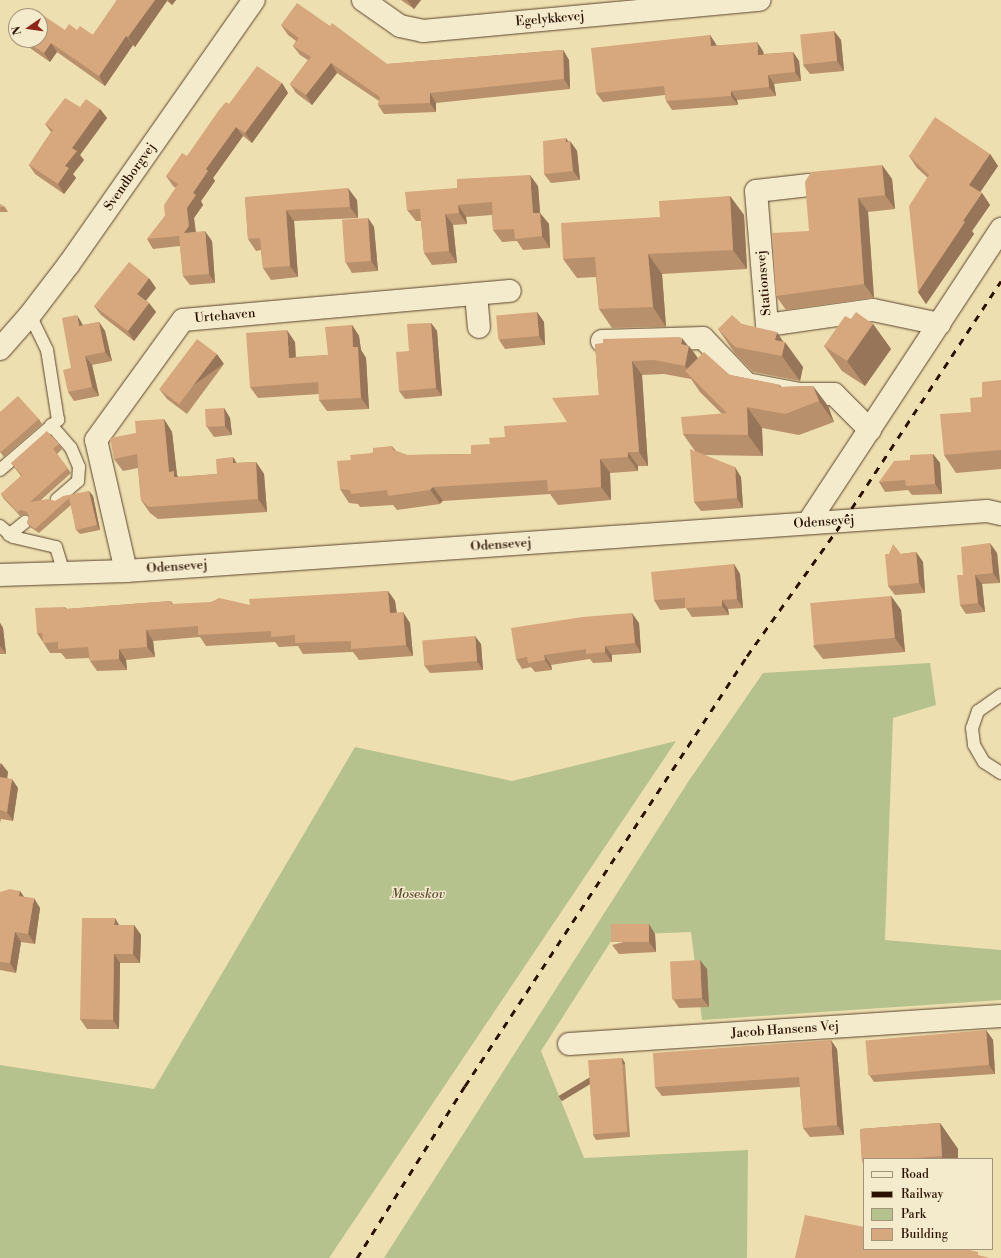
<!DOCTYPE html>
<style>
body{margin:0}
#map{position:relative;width:1001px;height:1258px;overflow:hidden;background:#eedfb0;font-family:"Libre Bodoni",serif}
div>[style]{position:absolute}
.green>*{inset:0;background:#b5c28e}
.roads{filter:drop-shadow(0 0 1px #5b442d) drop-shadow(0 0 1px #5b442d)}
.lane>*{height:12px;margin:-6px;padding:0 6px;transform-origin:6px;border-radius:6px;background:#f4eacc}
.street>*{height:22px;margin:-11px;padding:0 11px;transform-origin:11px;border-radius:11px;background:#f4eacc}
.secondary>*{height:22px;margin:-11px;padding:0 11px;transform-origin:11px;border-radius:11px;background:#f4eacc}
.rail>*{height:3px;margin-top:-1.5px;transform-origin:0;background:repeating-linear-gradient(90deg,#2a1001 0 7px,transparent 0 14px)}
.wall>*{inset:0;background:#b9906c}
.shaded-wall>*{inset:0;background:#967558;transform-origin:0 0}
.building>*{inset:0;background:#d7a77d;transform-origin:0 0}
span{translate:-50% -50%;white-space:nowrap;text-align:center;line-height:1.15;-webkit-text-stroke:3px #f4eacc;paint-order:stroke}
.street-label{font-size:13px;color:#2a1001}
.park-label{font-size:13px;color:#5b4e32;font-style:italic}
.legend{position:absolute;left:863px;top:1158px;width:130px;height:92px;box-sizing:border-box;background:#f4eacc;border:1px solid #a3937b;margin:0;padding:5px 7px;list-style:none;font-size:12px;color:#2a1001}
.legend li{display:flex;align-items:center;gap:8px;height:20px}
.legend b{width:20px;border:1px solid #a3937b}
.north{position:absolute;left:8px;top:8px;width:40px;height:40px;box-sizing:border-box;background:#f4eacc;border:1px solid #a3937b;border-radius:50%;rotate:257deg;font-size:11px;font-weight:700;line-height:16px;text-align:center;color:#2a1001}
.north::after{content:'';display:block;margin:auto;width:14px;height:18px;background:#8f2418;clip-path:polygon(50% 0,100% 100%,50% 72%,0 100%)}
</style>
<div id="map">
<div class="green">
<div style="clip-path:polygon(930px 663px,936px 705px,893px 718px,885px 940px,1001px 950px,1001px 1000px,702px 1020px,691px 932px,615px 935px,541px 1051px,584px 1158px,748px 1150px,747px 1258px,384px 1258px,688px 782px,763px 673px)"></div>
<div style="clip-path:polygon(676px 741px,329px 1258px,0 1258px,0 1065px,154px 1089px,355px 747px,512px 781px)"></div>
</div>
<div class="roads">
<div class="lane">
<div style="left:51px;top:425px;width:30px;rotate:49deg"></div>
<div style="left:71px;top:448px;width:21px;rotate:67deg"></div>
<div style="left:79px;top:467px;width:14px;rotate:94deg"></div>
<div style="left:78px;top:481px;width:28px;rotate:139deg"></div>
<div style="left:0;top:470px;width:77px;rotate:-40.8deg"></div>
<div style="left:58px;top:420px;width:71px;rotate:-98.9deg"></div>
<div style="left:47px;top:350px;width:39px;rotate:-116deg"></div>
<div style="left:0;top:526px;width:17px;rotate:40deg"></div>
<div style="left:13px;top:537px;width:44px;rotate:13.1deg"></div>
<div style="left:56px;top:547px;width:27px;rotate:73deg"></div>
<div style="left:9px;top:535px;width:21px;rotate:-39deg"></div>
<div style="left:1001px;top:695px;width:28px;rotate:145deg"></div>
<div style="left:978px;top:711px;width:18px;rotate:109deg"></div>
<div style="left:972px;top:728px;width:17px;rotate:83deg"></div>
<div style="left:974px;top:745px;width:20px;rotate:60deg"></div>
<div style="left:984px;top:762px;width:20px;rotate:33deg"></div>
</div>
<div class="street">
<div style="left:363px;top:0;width:45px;rotate:35.1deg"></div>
<div style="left:400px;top:26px;width:24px;rotate:12deg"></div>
<div style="left:423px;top:31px;width:338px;rotate:-5.3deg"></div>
<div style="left:809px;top:185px;width:53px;rotate:173.5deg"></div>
<div style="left:756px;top:191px;width:134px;rotate:85.3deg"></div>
<div style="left:767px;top:325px;width:107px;rotate:-8.1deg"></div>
<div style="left:873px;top:310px;width:68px;rotate:11.8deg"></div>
<div style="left:476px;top:294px;width:33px;rotate:85deg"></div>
<div style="left:602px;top:341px;width:101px;rotate:-1.7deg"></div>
<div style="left:703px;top:338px;width:64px;rotate:46.3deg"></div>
<div style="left:747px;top:384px;width:54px;rotate:10.7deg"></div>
<div style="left:800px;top:394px;width:34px"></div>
<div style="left:834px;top:394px;width:51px;rotate:45deg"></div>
<div style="left:808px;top:523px;width:352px;rotate:-56.7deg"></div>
<div style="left:126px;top:571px;width:134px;rotate:-102.9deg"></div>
<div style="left:96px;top:440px;width:148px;rotate:-54.1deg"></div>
<div style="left:183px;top:320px;width:328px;rotate:-5.1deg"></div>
<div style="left:569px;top:1044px;width:433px;rotate:-3.7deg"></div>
</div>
<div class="secondary">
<div style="left:0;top:349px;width:45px;rotate:-48.6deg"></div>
<div style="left:30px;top:315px;width:64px;rotate:-52.6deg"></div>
<div style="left:69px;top:264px;width:322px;rotate:-55deg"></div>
<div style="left:0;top:575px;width:126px;rotate:-1.8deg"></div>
<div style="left:126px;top:571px;width:863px;rotate:-3.99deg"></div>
<div style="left:987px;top:511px;width:14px;rotate:12deg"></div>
</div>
</div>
<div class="rail">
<div style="left:357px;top:1258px;width:203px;rotate:-57.9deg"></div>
<div style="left:465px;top:1086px;width:514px;rotate:-56.74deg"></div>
<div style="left:747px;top:656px;width:167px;rotate:-54.5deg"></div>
<div style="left:844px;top:520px;width:286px;rotate:-56.7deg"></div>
</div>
<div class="wall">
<div style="clip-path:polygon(117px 0,176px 0,172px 5px,167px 1px,135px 47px,133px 45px,105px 86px,57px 52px,50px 62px,27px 46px,22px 40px,40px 40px,65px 30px,77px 30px,93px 35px)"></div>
<div style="clip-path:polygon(401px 0,421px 0,414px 9px)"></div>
<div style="clip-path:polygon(281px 25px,330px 26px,387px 64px,563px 50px,569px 60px,570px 89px,436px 103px,436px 112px,384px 114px,378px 105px,379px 101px,337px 73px,312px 105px,296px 93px,290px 84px,308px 60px,300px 55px,293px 46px,296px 41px,288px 35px)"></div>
<div style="clip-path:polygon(834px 31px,841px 40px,844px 71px,810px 74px,803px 65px)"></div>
<div style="clip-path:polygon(710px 35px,716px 45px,763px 51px,764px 54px,793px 52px,799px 61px,801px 81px,774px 84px,776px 96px,737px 100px,738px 105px,672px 110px,666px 101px,665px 95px,603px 102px,596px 93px)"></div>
<div style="clip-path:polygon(282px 83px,288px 93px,252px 143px,243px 136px,213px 178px,215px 181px,201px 201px,203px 205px,194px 218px,196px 232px,212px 241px,215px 283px,190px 285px,183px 276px,180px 246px,153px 249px,147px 239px,165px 216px,176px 188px,173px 186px,166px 176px,187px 156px,229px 104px)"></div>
<div style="clip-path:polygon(80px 107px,100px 109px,107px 118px,80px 155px,84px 160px,73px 174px,76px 178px,64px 194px,35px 174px,29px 165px,51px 132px,45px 124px)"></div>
<div style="clip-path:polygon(568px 141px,570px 141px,577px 151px,580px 180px,551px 183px,544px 174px)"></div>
<div style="clip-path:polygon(990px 154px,998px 166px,980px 192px,982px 193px,990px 205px,972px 231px,974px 234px,926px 304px,918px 292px,928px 178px,917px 168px,909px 156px)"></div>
<div style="clip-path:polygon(882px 165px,892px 179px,895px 209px,868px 212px,874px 298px,786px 310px,776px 296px,809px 231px)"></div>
<div style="clip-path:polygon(538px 186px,540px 213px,549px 224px,550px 248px,523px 250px,517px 241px,502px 242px,493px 230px,492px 215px,466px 217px,467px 224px,453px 225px,457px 263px,432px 265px,424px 253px,421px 221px,416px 221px,407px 210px)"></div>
<div style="clip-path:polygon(730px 196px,744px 215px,747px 269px,662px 274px,666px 327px,612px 328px,599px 309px,596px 277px,577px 278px,563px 259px,660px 217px)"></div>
<div style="clip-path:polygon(245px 197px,357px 200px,358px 218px,294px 221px,298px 277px,271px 280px,263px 268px,261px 250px,256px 251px,248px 239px)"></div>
<div style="clip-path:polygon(0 204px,5px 207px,8px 212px,0 212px)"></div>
<div style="clip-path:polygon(368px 218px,374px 227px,378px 271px,352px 273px,346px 263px)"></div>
<div style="clip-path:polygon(156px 288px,146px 300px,149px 303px,156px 312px,134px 341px,101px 315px,94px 306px)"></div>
<div style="clip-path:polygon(537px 312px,544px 322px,545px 345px,505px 349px,499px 340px)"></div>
<div style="clip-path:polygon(851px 319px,873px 324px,891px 349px,865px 386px,842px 371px,824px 346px)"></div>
<div style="clip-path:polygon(99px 322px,105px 331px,112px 361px,92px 365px,99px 396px,74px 401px,68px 392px,83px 325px)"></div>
<div style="clip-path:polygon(431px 323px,437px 331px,442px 396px,405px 399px,399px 391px,409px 351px)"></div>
<div style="clip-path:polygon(742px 324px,783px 341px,803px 367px,800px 381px,753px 372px,736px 355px,718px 329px)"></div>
<div style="clip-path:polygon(352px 325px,359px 336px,361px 350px,366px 358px,369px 409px,327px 411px,319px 400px,319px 394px,258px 398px,250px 387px,295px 342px,296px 357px,328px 355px)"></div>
<div style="clip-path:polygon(595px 344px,688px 346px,689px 346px,698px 358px,730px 375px,780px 385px,782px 387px,813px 386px,828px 406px,834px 422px,799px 435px,762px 428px,763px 456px,704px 455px,741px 477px,743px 508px,701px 511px,694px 502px,695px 451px,683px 434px,722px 414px,700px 392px,691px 379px,664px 374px,642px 375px,648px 466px,638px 466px,638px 471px,610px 473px,611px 500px,558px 505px,550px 494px,443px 501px,440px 504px,397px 510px,393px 505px,360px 507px,358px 504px,349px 503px,340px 489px,351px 460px,392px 446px,396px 451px,407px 455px,471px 454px,505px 437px,567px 422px,599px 395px)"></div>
<div style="clip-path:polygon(224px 364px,187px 414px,167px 399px,160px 390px)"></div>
<div style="clip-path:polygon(1001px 380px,1001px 469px,956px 473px,944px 455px,971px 412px,982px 397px)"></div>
<div style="clip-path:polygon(224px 408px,230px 418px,232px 435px,214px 437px,207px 427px)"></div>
<div style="clip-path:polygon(0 412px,39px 419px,42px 424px,4px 457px,0 452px)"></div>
<div style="clip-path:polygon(164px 419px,172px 432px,177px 475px,178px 477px,217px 474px,237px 463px,256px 462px,264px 474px,267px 512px,158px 519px,150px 513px,141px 500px,138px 468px,123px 471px,114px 459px,136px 433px)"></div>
<div style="clip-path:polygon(59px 444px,62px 449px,57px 454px,71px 473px,41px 500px,55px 501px,89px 491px,93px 496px,100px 530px,80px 534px,76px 530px,71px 505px,39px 533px,30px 527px,27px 523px,29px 516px,24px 515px,20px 516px,4px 499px,1px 494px,21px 476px,11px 463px)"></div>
<div style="clip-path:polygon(933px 454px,940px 463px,942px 494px,912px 495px,908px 490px,885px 492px,879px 482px,910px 460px)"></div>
<div style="clip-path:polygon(916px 552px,923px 562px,925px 593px,895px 595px,888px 586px,901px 554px)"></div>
<div style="clip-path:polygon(997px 553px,1000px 583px,982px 584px,985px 612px,966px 614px,960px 605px,963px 575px)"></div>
<div style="clip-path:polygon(734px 564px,740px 574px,743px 608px,728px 609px,729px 615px,692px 617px,686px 608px,660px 610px,654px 600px)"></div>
<div style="clip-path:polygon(388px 591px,395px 601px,397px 613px,410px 623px,413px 656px,359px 660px,353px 652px,303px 654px,298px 646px,279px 647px,275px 642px,206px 646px,200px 637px,153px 641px,155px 657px,126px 660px,127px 670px,97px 671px,90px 661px,89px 658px,66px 659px,61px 653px,50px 653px,37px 633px,65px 607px,67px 609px,171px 601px,173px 604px,250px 605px)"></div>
<div style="clip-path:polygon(891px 596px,901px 610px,905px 652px,823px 659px,813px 646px)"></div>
<div style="clip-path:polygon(0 623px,3px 628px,6px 654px,0 654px)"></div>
<div style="clip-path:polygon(639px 623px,641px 653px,612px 655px,612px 662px,593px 663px,590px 659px,551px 665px,552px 670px,535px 672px,531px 667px,522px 669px,516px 659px)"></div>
<div style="clip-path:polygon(481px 644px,483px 670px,430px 673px,424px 665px)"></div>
<div style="clip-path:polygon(0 763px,8px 772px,7px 778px,18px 788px,13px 821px,1px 819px,0 823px)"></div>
<div style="clip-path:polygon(20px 891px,24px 897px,40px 908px,35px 944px,21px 942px,16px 973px,0 970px,0 892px)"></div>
<div style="clip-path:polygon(119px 925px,134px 925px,141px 935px,140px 963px,120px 963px,119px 1029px,87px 1029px,80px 1019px)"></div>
<div style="clip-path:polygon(655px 934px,656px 952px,619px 954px,612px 945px)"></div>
<div style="clip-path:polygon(707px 969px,709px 1007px,679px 1008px,673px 999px)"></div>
<div style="clip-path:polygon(986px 1030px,993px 1040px,995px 1074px,874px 1082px,868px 1073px)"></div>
<div style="clip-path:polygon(837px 1049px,844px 1135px,810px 1137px,803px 1128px,800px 1087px,662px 1096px,655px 1087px)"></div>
<div style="clip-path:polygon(622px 1058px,625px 1063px,630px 1137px,596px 1140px,593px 1135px)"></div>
<div style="clip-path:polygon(940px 1123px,958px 1149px,958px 1159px,864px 1159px,864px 1164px,862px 1162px,860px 1129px)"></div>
</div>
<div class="shaded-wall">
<div style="clip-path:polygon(155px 0,166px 0,167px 1px,135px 47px,128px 37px)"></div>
<div style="clip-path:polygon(168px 0,176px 0,172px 5px)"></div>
<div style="clip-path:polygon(407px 0,421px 0,414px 9px)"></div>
<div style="clip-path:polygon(834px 31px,841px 40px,844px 71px,837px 61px)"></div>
<div style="clip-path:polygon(710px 35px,716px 44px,717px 55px,711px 46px)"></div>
<div style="clip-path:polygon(126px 36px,133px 45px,105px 86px,99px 76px)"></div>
<div style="clip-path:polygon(757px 42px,763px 51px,765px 64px,758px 55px)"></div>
<div style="clip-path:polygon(51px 43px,57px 52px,50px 62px,44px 53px)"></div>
<div style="clip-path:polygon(563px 50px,569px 60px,570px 89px,564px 79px)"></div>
<div style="clip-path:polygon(793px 52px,799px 61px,801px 81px,795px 72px)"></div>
<div style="clip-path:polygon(331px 63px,337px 73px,312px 105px,306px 95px)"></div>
<div style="clip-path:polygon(768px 75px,774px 84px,776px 96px,769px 87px)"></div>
<div style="clip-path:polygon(282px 83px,288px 93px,252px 143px,245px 133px)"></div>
<div style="clip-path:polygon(731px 91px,737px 100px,738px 105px,731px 96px)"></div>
<div style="clip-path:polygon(430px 93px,436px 103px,436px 112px,430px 103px)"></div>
<div style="clip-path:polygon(100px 109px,107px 118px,80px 155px,84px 160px,73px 174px,76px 178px,64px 194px,58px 184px,72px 148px)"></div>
<div style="clip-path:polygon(236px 127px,243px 136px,213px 178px,215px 181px,201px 201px,203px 205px,194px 218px,196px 236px,184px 233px,187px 208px,193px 193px,206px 169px)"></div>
<div style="clip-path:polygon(566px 138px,571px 145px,570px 141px,577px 151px,580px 180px,573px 171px,566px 142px)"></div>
<div style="clip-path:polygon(990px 154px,998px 166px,977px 197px,969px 185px)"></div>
<div style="clip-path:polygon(882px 165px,892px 179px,895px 209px,885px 195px)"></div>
<div style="clip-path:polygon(530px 175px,538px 186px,541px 225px,533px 213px)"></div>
<div style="clip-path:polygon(348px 188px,357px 200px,358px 218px,350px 207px)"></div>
<div style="clip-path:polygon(982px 193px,990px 205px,972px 231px,974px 234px,926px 304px,918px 292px,963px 221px)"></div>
<div style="clip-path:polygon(730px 196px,744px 215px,747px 269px,733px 250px)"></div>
<div style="clip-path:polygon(858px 198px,868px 212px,874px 298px,864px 284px)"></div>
<div style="clip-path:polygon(458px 205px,466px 217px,467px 224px,459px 213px)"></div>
<div style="clip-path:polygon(286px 210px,294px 221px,298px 277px,290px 266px)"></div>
<div style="clip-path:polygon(540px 213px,549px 224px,550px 248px,542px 236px)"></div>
<div style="clip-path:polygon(445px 214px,453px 225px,457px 263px,449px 251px)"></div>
<div style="clip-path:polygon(368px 218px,374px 227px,378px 271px,371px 261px)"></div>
<div style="clip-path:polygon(205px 231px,212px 241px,215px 283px,209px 274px)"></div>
<div style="clip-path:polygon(648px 254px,662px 274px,666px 327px,653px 307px)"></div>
<div style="clip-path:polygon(149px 278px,156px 288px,144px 303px,137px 294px)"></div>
<div style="clip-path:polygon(149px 303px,156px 312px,134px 341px,128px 331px)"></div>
<div style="clip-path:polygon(537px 312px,544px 322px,545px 345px,539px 336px)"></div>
<div style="clip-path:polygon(77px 315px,83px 325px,86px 335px,79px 326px)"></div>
<div style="clip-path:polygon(99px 322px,105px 331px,112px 361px,105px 352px)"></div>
<div style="clip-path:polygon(431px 323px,437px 331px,442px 396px,436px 388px)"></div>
<div style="clip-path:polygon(873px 324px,891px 349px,865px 386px,847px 361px)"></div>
<div style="clip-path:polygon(352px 325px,359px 336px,361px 350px,366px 358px,369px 409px,361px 398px,353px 347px)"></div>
<div style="clip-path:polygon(287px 330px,295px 342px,296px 369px,289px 358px)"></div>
<div style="clip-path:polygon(777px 332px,784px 343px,785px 342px,803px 367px,800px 381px,782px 356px,775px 340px)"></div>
<div style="clip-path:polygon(682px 338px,689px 347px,689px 346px,699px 360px,695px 380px,685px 366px,681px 344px)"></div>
<div style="left:217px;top:354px;width:12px;height:62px;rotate:55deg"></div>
<div style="clip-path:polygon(85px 356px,92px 365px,99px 396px,92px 387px)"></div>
<div style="clip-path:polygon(632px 361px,642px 375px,648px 466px,639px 452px)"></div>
<div style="clip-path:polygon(813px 386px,828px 406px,834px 422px,819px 401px)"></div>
<div style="clip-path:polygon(747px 407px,762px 428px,763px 456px,748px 435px)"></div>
<div style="clip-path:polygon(224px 408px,230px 418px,232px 435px,225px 426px)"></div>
<div style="clip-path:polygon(164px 419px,172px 432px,177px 475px,183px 483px,183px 490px,169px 472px)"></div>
<div style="clip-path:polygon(628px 452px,638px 466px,638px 471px,628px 457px)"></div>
<div style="clip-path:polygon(933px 454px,940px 463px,942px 494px,935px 484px)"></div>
<div style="clip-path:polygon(233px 457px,241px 470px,233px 463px)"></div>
<div style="clip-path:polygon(600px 459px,610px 473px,611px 500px,601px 487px)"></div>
<div style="clip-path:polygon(256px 462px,264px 474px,267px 512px,258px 499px)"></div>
<div style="clip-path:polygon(735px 467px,741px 477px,743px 508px,737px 498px)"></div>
<div style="left:433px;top:487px;width:17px;height:4px;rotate:54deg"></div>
<div style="clip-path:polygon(89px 491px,93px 496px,100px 530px,97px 525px)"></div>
<div style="clip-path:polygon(990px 543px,997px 553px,1000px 583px,993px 573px)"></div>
<div style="clip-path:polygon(916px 552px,923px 562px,925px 593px,919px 583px)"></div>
<div style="clip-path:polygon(734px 564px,740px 574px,743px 608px,737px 599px)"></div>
<div style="clip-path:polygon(975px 575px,982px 584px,985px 612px,978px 603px)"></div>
<div style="clip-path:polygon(388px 591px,395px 601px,398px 624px,390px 613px)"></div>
<div style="clip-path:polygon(891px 596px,901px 610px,905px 652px,895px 638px)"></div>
<div style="clip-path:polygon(722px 600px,728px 609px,729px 615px,722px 606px)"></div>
<div style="clip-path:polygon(403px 612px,410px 623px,413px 656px,406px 645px)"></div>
<div style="clip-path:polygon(632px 613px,639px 623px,641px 653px,635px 643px)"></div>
<div style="clip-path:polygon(0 623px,3px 628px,6px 654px,0 646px)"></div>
<div style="clip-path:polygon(146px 630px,153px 641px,155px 657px,147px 647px)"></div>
<div style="clip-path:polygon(475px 636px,481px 644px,483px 670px,477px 661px)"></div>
<div style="clip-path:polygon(605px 646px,612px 655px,612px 662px,605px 652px)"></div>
<div style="clip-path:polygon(119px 649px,126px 660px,127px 670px,119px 659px)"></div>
<div style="clip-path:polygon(544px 655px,551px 665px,552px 670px,545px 660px)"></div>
<div style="clip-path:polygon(1px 763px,8px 772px,6px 786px,0 778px,0 769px)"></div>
<div style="clip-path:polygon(12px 779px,18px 788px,13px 821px,7px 812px)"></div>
<div style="clip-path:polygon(20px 891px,26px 900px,19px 896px)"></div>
<div style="clip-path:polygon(34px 898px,40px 908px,35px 944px,28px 934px)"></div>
<div style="clip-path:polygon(115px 918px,121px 928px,114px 925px)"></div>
<div style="clip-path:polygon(649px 924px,655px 934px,656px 952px,649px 942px)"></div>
<div style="clip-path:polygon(134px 925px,141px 935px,140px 963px,133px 954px)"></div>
<div style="clip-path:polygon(15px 932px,21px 942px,16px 973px,10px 963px)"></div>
<div style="clip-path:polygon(114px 954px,120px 963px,119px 1029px,113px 1020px)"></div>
<div style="clip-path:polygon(700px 960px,707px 969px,709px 1007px,702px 998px)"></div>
<div style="clip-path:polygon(986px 1030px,993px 1040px,995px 1074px,989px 1065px)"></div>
<div style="clip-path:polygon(831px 1040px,837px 1049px,844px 1135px,837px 1125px)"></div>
<div style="left:622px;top:1058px;width:6px;height:74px;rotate:59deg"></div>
<div style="clip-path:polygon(940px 1123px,958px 1149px,958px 1159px,943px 1159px,942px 1156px)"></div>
</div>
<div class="building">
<div style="clip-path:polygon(117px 0,155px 0,128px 37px,126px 36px,99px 76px,51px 43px,44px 53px,24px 40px,40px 40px,40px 18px,41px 19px,44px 16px,65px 30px,69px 24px,77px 30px,80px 26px,93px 35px)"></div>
<div style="clip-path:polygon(297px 3px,330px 26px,332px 23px,387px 64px,563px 50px,564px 79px,430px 93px,430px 103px,378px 105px,380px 97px,331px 63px,306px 95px,290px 84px,311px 57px,293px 46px,299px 38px,281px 25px)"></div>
<div style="left:834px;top:31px;width:30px;height:34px;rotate:84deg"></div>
<div style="clip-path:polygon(710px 35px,711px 46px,757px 42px,758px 55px,793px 52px,795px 72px,768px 75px,769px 87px,731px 91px,731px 96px,666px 101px,664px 86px,596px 93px,591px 48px)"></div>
<div style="clip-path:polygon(257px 66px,282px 83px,245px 133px,236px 127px,206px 169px,208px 171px,193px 193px,196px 195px,187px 208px,189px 226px,184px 233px,205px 231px,209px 274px,183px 276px,179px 236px,147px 239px,165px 216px,164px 205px,178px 184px,166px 176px,182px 153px,187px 156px,219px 110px,226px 102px,229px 104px)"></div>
<div style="clip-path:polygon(65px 98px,80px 107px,86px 99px,100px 109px,72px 148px,77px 151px,65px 166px,69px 168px,58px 184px,29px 165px,53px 130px,45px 124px)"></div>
<div style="clip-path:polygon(935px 117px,990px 154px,969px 185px,982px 193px,963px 221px,965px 222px,918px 292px,909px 206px,929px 175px,909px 156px)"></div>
<div style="clip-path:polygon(566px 138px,566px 142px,570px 141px,573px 171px,544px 174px,543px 141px)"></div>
<div style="clip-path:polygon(882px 165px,885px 195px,858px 198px,864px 284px,776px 296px,772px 233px,809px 231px,805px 182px,811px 172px)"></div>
<div style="clip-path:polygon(530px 175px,533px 213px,540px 213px,542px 236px,515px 239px,514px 229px,493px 230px,492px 202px,458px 205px,459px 213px,445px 214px,449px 251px,424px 253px,420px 209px,407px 210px,405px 192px,457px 188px,457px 179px)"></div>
<div style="clip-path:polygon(348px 188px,350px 207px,286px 210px,290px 266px,263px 268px,260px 238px,248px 239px,245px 197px)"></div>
<div style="clip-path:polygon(730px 196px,733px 250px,648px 254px,653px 307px,599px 309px,595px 257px,563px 259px,561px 223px,660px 217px,659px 201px)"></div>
<div style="clip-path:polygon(0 204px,5px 207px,0 207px)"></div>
<div style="left:368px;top:218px;width:43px;height:26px;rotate:86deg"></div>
<div style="clip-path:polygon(129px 262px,149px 278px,137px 294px,149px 303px,128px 331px,94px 306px)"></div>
<div style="left:537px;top:312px;width:24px;height:41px;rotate:85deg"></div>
<div style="clip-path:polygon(856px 312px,873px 324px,847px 361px,824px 346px,845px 316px,851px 319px)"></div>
<div style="clip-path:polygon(77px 315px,79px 326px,99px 322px,105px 352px,85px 356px,92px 387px,68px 392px,63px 370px,71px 368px,62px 318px)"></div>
<div style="clip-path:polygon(732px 315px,742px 324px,777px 332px,775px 340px,785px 342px,782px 356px,735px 347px,718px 329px)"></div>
<div style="clip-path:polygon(431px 323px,436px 388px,399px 391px,396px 352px,409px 351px,407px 324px)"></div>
<div style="clip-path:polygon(352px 325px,353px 347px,358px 347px,361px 398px,319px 400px,318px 382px,250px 387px,246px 333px,287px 330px,289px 358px,328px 355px,325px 327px)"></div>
<div style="clip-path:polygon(679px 337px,682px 338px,681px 344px,689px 346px,685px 366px,654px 360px,632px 361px,639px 452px,628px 452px,628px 457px,600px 459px,601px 487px,548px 491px,547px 480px,433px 487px,430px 490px,388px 496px,387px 490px,351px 494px,350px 490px,340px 489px,337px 461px,351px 460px,350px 455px,373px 453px,373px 448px,392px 446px,393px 450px,407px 455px,471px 454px,471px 445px,490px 444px,489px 438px,505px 437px,504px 426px,567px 422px,552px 398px,599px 395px,595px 344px,603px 343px,603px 339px)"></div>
<div style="left:197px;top:339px;width:25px;height:63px;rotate:37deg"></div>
<div style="clip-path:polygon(704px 352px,730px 375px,780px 385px,779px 387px,813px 386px,819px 401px,785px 414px,747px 407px,748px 435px,683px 434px,681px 417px,727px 413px,685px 371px)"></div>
<div style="clip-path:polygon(1001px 380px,1001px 450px,944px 455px,940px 414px,971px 412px,970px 398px,982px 397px,982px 382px)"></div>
<div style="clip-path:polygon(18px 396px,39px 419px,1px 452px,0 451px,0 412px)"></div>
<div style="left:224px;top:408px;width:18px;height:19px;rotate:87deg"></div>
<div style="clip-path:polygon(164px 419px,169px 472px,174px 471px,174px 477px,217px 474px,216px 459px,233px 457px,233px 463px,256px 462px,258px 499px,149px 507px,141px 500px,137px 454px,114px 459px,110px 438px,136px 433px,135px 421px)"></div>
<div style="clip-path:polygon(47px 431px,59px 444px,53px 449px,68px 468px,30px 502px,48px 499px,55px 501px,63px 496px,89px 491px,97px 525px,76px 530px,69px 498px,35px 529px,27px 523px,29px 516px,27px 512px,21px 510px,17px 512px,1px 494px,22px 475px,11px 463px)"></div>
<div style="clip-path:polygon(690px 449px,735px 467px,737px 498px,694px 502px)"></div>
<div style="clip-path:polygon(933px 454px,935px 484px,906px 486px,905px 480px,879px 482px,894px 461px,910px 460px,910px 455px)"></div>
<div style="clip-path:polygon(990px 543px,993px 573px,975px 575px,978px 603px,960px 605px,957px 575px,963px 575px,961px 547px)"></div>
<div style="clip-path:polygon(893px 544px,901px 554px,916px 552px,919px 583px,888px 586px,885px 554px,889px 554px)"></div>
<div style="clip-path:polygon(734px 564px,737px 599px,722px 600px,722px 606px,685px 608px,685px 598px,654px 600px,651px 572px)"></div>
<div style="clip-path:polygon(388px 591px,390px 613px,403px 612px,406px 645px,351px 649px,351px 641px,295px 643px,295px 635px,271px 637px,271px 631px,198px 635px,198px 626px,146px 630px,147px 647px,119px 649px,119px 659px,90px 661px,88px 647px,58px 649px,58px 642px,43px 643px,42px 633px,37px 633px,35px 608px,65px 607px,65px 609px,171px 601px,171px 604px,211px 602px,219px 598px,250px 605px,249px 599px)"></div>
<div style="left:891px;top:596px;width:42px;height:81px;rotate:85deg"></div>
<div style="clip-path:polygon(632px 613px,635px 643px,605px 646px,605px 652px,586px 654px,586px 649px,544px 655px,545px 660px,528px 663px,527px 657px,516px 659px,511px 628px,583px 617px)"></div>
<div style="left:475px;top:636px;width:25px;height:53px;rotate:85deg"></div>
<div style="clip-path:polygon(0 777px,12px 779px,7px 812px,0 810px)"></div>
<div style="clip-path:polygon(10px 889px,20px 891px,19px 896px,34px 898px,28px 934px,15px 932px,10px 963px,0 962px,0 892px)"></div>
<div style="clip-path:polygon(82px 918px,115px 918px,114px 925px,134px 925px,133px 954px,114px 954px,113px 1020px,80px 1019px)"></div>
<div style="left:649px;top:924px;width:18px;height:38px;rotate:90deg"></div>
<div style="left:700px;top:960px;width:38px;height:30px;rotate:87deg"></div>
<div style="left:986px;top:1030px;width:35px;height:121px;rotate:85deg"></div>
<div style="clip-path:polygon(831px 1040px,837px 1125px,803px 1128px,799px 1077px,655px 1087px,653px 1053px)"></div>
<div style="left:622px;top:1058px;width:74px;height:34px;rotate:86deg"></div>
<div style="clip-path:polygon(940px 1123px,942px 1156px,903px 1159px,864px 1159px,864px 1162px,862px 1162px,860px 1129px)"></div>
<div style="clip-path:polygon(805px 1215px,864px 1227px,864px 1249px,965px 1249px,978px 1252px,978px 1255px,990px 1258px,795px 1258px)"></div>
</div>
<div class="street-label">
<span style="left:550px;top:19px;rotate:-5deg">Egelykkevej</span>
<span style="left:130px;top:177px;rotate:-55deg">Svendborgvej</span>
<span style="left:764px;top:283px;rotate:-95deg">Stationsvej</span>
<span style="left:225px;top:316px;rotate:-5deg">Urtehaven</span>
<span style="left:824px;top:522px;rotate:-4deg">Odensevej</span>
<span style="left:501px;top:545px;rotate:-4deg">Odensevej</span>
<span style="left:177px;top:567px;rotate:-4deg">Odensevej</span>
<span style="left:785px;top:1030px;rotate:-4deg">Jacob Hansens Vej</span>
</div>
<div class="park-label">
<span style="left:418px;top:894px">Moseskov</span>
</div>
<ul class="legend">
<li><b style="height:5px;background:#f4eacc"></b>Road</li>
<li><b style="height:5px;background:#2a1001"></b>Railway</li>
<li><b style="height:11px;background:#b5c28e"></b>Park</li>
<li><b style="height:11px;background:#d7a77d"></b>Building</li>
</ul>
<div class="north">N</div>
</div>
